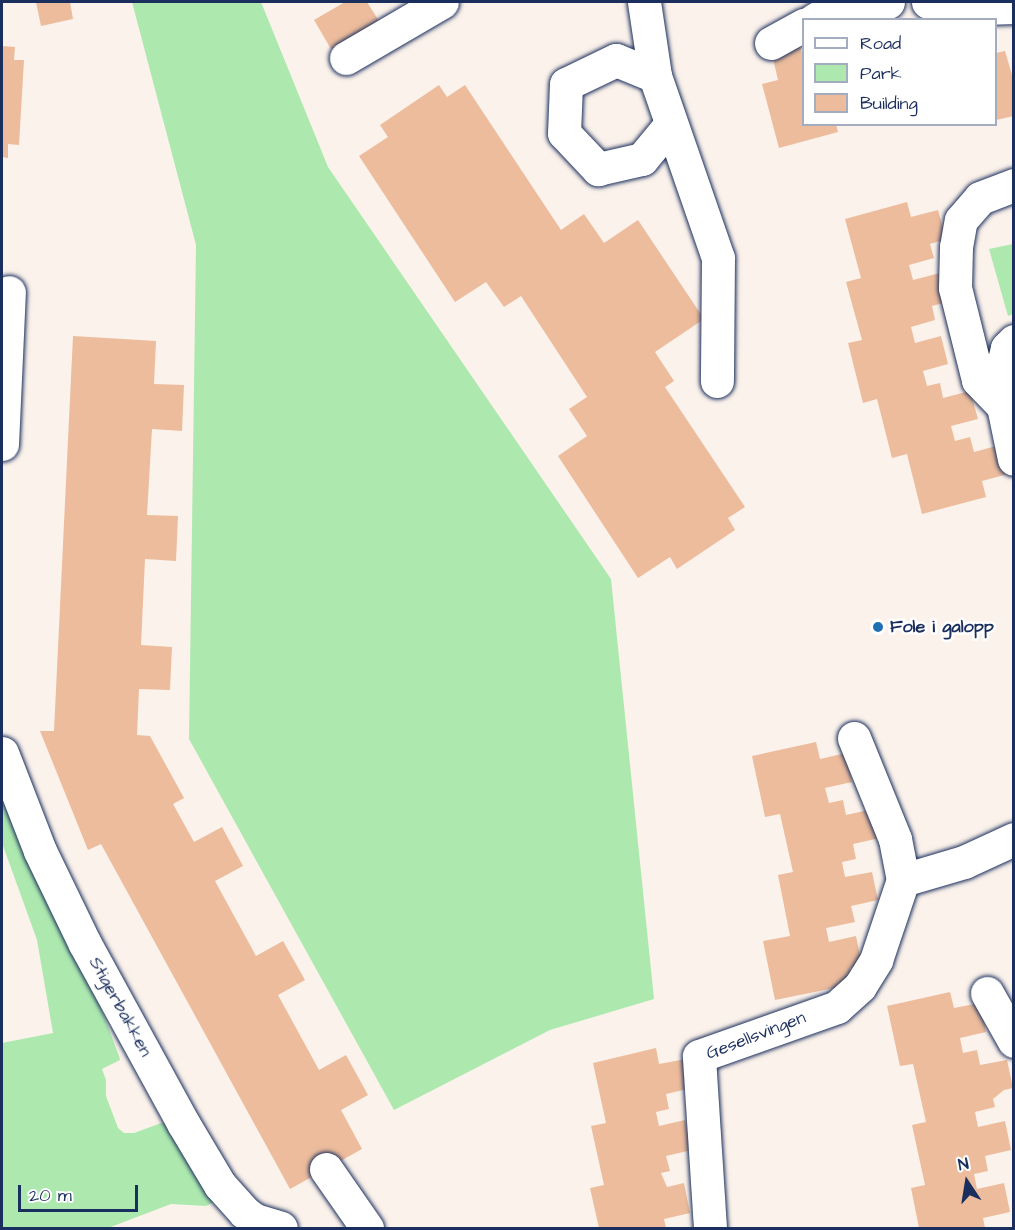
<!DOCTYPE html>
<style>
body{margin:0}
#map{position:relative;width:1015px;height:1230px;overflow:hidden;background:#fbf2eb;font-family:"Architects Daughter",sans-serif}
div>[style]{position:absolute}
.green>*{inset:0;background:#ade9af}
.building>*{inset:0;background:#ecbc9c}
.roads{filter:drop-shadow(0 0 2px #1b2f5e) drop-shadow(0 0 2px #1b2f5e)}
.minor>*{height:33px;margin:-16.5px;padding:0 16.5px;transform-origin:16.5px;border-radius:16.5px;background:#fff}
.dots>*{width:16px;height:16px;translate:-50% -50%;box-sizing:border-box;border:3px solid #fff;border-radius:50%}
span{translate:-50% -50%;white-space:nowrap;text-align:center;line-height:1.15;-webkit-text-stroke:5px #fff;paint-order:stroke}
.poi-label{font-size:18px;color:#1b2f5e;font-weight:700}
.left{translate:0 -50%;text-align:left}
.street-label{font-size:18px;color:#1b2f5e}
.frame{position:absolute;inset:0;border:3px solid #1b2f5e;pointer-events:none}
.legend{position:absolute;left:802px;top:18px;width:195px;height:108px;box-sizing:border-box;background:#fff;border:2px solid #a4acbf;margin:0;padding:8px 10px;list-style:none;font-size:18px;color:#1b2f5e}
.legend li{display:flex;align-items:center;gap:12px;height:30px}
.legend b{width:30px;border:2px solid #a4acbf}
.north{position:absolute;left:937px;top:1152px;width:60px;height:60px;-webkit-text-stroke:4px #fff;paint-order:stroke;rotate:348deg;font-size:16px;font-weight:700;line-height:24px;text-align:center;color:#1b2f5e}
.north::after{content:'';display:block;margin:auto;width:21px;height:27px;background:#1b2f5e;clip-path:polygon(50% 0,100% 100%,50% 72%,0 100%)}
.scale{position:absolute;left:18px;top:1185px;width:120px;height:27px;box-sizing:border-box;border:3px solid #1b2f5e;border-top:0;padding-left:8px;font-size:18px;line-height:21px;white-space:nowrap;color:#1b2f5e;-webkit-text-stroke:4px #fff;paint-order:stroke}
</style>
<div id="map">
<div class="green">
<div style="clip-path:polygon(132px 2px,261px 2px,328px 167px,611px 579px,654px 999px,550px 1030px,394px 1110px,189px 739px,196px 245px)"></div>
<div style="clip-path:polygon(1013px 244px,1013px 314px,1008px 316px,989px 249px)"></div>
<div style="clip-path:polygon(2px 783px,95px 992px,119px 1056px,120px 1060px,102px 1069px,106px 1080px,106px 1096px,118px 1128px,124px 1133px,134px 1133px,164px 1122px,218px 1200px,206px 1206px,171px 1204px,108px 1228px,2px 1228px,2px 1043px,53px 1033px,37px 940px,2px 843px)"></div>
</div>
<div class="building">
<div style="clip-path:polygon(36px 2px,70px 2px,73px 19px,41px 26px)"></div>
<div style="clip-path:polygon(345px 2px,367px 2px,379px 21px,331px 49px,314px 20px)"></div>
<div style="clip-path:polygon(2px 46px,15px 47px,14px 60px,24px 60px,19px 145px,8px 144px,8px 158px,2px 157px)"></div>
<div style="clip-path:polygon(800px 47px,804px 59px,804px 124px,836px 124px,838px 132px,779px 148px,762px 84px,778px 80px,772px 54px)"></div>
<div style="clip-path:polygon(1005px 51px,1014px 82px,1014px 116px,996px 120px,996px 53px)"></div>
<div style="clip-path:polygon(439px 85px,447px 97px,465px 85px,561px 230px,584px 214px,604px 243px,638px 220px,704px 319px,655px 352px,674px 381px,665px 387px,745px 507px,728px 518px,735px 530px,677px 569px,670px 557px,638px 578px,558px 456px,587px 436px,569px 409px,587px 397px,521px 296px,504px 307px,486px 282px,455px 302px,359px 156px,388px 137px,380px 125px)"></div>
<div style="clip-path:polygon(907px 202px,911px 217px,938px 210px,946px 239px,930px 244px,934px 258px,909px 265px,913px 280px,940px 273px,947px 302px,932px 306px,935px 320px,911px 327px,915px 343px,941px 336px,948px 364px,923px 371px,927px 386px,940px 383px,943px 398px,970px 391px,978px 419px,951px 426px,955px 441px,970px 437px,974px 452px,1000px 445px,1008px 474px,982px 481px,986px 497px,922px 514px,907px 454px,892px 458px,877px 399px,863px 403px,848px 343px,862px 340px,846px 282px,861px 278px,845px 219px)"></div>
<div style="clip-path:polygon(73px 336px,156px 341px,154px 384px,184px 385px,182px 431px,152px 429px,147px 515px,178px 516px,176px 561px,145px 559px,141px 645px,172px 647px,170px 690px,139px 689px,137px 735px,150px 736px,184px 798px,173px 804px,194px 842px,222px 827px,243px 866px,215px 881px,256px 956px,283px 941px,305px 980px,278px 995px,319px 1070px,346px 1055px,368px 1095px,341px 1110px,362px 1149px,290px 1189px,101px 844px,88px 850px,40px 731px,54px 731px)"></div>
<div style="clip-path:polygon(816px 742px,820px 759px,846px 753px,852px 782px,825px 788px,829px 803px,843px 800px,846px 815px,873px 809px,880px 838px,853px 844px,856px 859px,842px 862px,845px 877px,872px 872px,878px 900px,851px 906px,855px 922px,826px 928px,829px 942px,856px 936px,862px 965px,850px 968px,851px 973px,847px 974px,849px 985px,775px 1000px,763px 941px,790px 936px,778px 875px,793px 872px,780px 814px,765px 817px,752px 756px)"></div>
<div style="clip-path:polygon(950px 992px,954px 1008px,980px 1003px,986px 1032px,960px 1038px,963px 1053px,977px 1050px,980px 1065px,1007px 1060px,1013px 1088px,1004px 1090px,993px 1099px,995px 1107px,975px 1112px,978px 1127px,1005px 1121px,1011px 1150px,985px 1156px,988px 1171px,974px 1174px,977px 1189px,1004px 1183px,1010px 1212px,983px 1218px,985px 1228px,919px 1228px,911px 1188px,925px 1185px,912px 1125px,926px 1122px,913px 1064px,900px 1066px,887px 1006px)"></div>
<div style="clip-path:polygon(656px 1048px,659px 1064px,686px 1059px,692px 1088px,666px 1094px,669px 1109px,656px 1112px,659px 1126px,685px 1120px,692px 1150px,666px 1156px,670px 1171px,661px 1173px,667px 1187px,684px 1183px,690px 1213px,664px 1219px,666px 1228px,599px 1228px,590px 1188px,604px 1185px,591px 1126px,606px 1123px,593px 1063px)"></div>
</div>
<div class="roads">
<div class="minor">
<div style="left:644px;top:2px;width:75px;rotate:81.5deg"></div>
<div style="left:655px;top:76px;width:193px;rotate:70.9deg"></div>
<div style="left:718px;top:258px;width:123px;rotate:90.5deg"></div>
<div style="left:928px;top:2px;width:56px;rotate:6.1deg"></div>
<div style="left:984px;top:8px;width:30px;rotate:-2deg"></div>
<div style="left:814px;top:20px;width:32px;rotate:-30deg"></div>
<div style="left:842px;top:4px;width:46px;rotate:-2.5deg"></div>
<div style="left:771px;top:43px;width:38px;rotate:-29deg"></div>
<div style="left:346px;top:58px;width:111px;rotate:-30.3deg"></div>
<div style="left:655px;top:76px;width:42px;rotate:-157.7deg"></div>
<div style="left:616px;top:60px;width:55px;rotate:154.4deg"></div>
<div style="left:566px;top:84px;width:49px;rotate:92.3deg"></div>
<div style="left:564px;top:133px;width:50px;rotate:46.6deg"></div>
<div style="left:598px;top:169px;width:45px;rotate:-12.8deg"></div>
<div style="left:642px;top:159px;width:45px;rotate:-50.4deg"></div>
<div style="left:1014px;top:341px;width:10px;rotate:135deg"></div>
<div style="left:1007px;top:348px;width:30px;rotate:104deg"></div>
<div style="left:1000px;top:377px;width:29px;rotate:84deg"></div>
<div style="left:1003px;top:406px;width:54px;rotate:78.3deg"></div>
<div style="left:1003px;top:406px;width:36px;rotate:-134deg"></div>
<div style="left:978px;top:380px;width:95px;rotate:-104deg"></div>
<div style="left:955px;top:288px;width:41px;rotate:-88.6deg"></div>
<div style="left:956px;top:247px;width:27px;rotate:-80deg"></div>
<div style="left:961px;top:220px;width:29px;rotate:-49deg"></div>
<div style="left:980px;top:198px;width:36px;rotate:-21deg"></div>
<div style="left:2px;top:444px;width:152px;rotate:-87.4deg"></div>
<div style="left:854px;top:738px;width:109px;rotate:67.9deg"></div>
<div style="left:895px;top:839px;width:42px;rotate:79deg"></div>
<div style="left:2px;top:753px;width:105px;rotate:68.8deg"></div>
<div style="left:40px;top:851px;width:103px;rotate:64.2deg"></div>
<div style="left:85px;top:944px;width:204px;rotate:61.3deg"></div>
<div style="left:183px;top:1123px;width:72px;rotate:59.2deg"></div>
<div style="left:220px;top:1185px;width:36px;rotate:48deg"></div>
<div style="left:244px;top:1212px;width:14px;rotate:36deg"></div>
<div style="left:255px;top:1220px;width:27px;rotate:17deg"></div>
<div style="left:987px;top:993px;width:55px;rotate:60.6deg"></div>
<div style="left:326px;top:1169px;width:72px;rotate:55.2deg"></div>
<div style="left:710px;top:1228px;width:172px;rotate:-93.7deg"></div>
<div style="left:699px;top:1056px;width:146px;rotate:-19.5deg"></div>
<div style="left:837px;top:1007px;width:31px;rotate:-42deg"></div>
<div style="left:860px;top:986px;width:31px;rotate:-58deg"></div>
<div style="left:876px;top:960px;width:84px;rotate:-71.4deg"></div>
<div style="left:903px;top:880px;width:64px;rotate:-16.4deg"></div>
<div style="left:964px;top:862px;width:55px;rotate:-24.7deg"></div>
</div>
</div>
<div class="dots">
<div style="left:878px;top:627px;background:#1f6fb2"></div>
</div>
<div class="poi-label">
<span class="left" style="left:890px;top:627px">Fole i galopp</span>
</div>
<div class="street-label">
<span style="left:120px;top:1007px;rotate:61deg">Stigerbakken</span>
<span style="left:756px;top:1036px;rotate:-21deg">Gesellsvingen</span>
</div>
<div class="frame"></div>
<ul class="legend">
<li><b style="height:8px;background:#fff"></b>Road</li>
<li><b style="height:16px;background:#ade9af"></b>Park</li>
<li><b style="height:16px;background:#ecbc9c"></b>Building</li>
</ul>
<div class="north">N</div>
<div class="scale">20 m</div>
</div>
